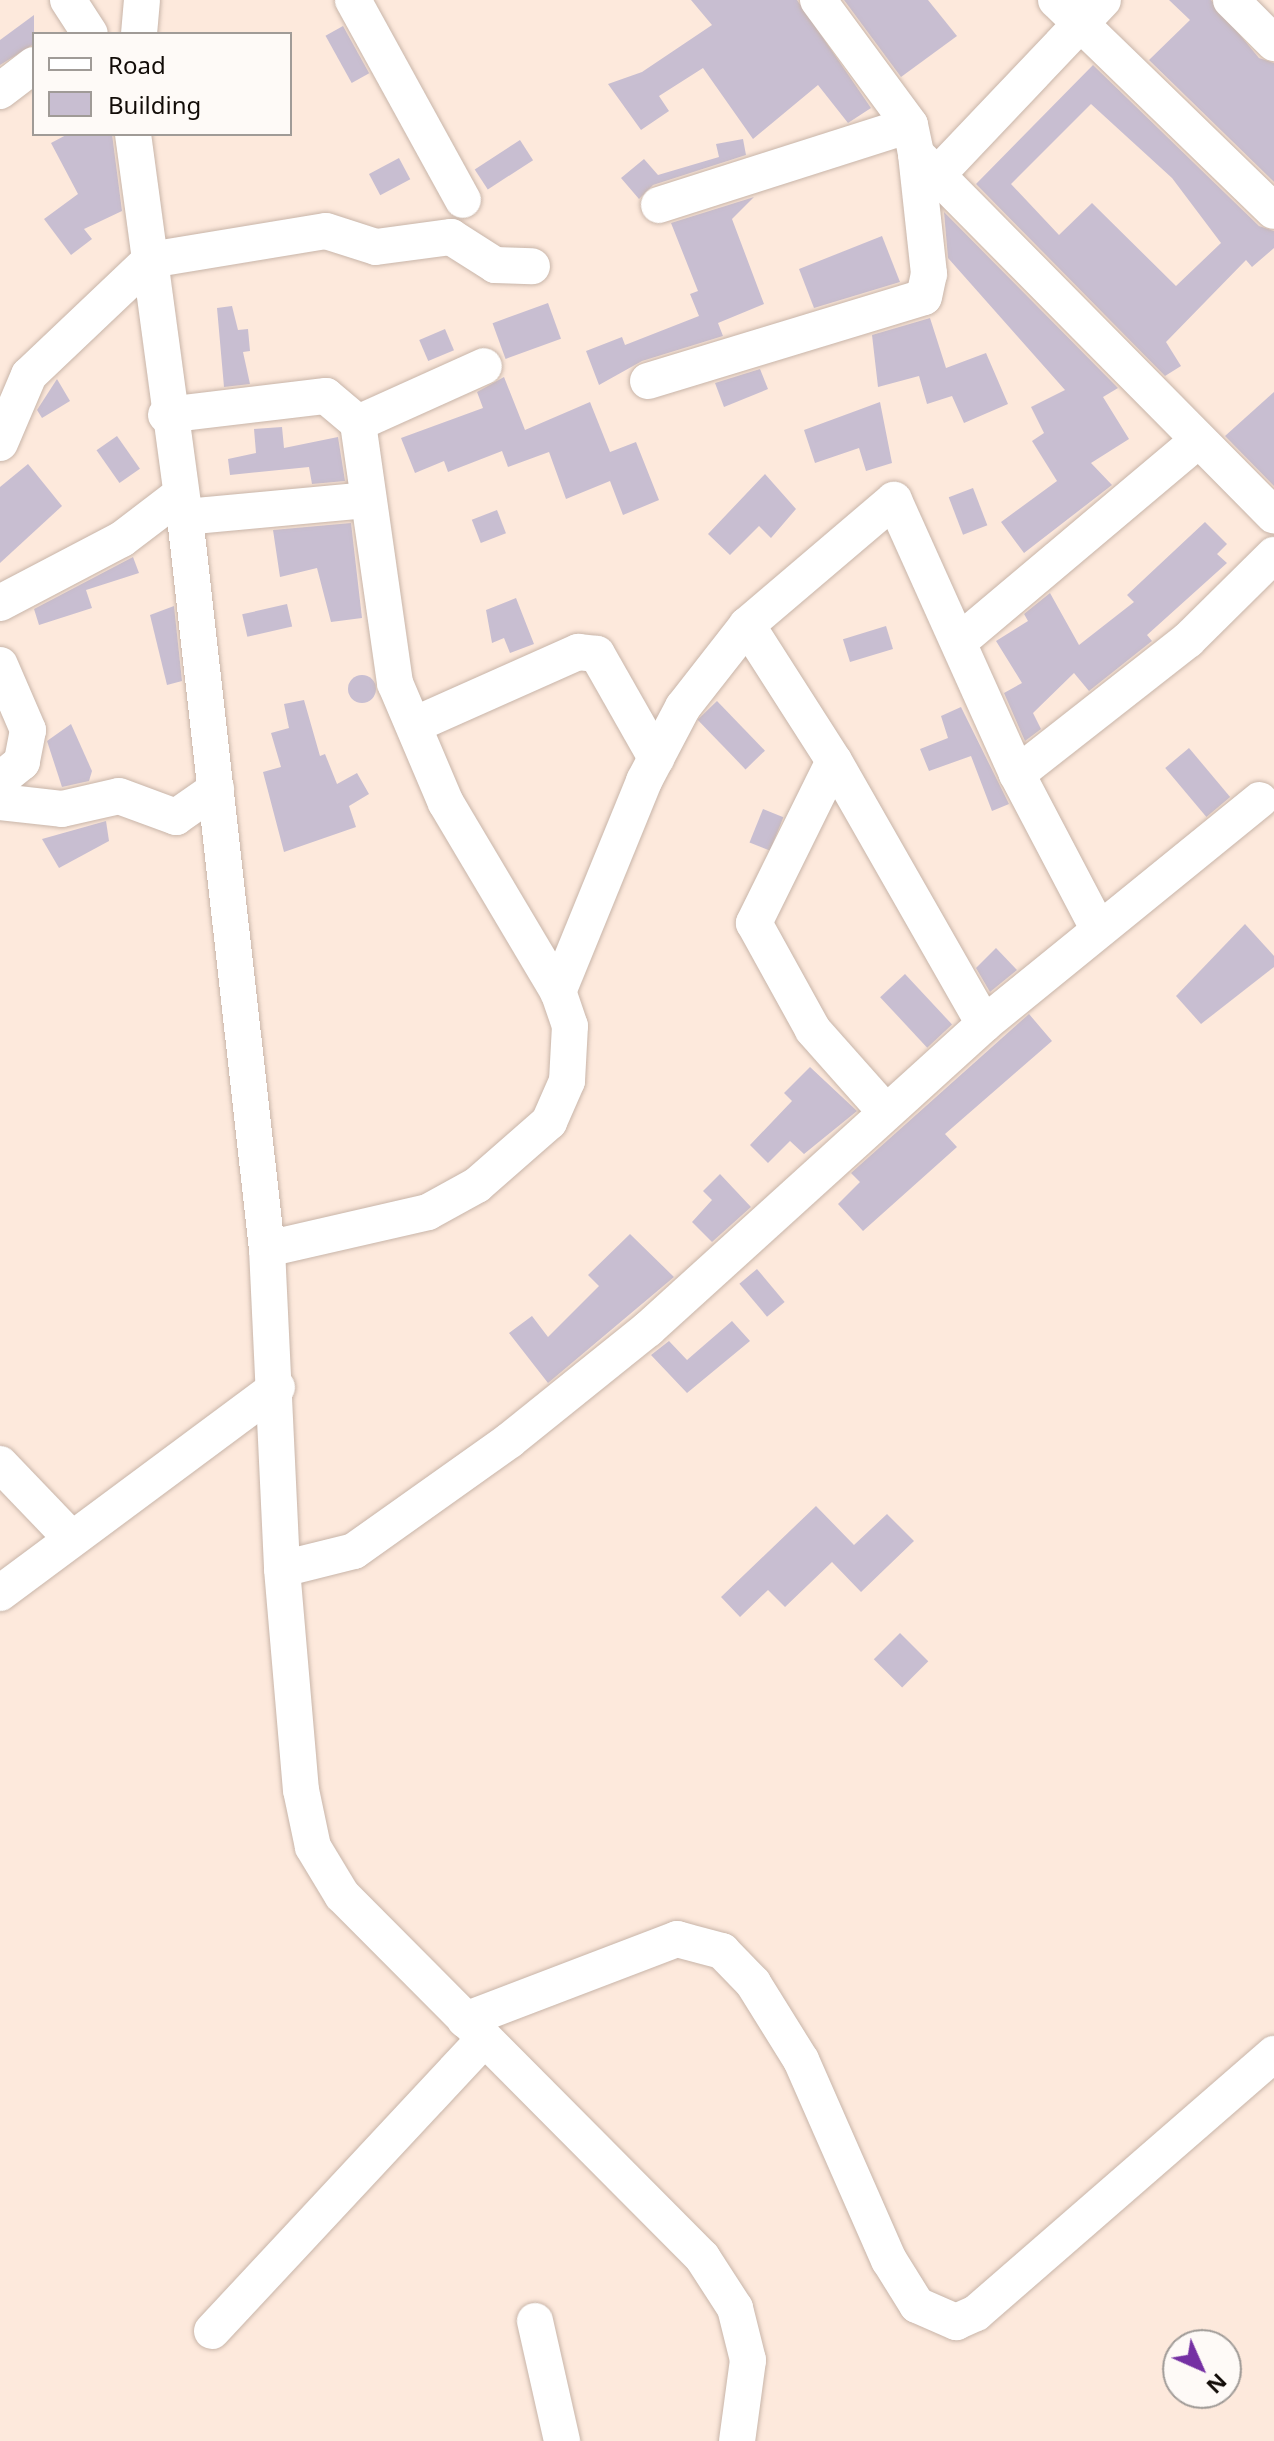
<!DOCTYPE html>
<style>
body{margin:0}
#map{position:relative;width:1274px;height:2441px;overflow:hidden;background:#fde9dc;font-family:"Noto Sans",sans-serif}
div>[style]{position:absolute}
.building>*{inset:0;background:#c8bed1;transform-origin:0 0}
.round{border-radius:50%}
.roads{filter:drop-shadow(0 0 2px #c8b5a9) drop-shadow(0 0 2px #c8b5a9)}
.minor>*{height:36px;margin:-18px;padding:0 18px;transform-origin:18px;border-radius:18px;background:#fff}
span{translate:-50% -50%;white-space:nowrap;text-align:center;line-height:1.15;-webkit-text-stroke:7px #fefaf7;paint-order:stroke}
.legend{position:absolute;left:32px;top:32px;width:260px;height:104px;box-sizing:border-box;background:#fefaf7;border:2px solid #a09b97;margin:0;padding:10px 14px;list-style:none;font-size:24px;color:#120c08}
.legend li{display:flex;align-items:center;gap:16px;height:40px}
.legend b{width:40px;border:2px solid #a09b97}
.north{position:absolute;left:1162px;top:2329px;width:80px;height:80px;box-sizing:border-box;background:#fefaf7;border:2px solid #a09b97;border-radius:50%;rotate:135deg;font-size:22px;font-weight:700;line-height:32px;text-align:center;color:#120c08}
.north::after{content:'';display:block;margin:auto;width:28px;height:36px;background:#7530a3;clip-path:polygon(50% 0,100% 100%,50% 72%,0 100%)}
</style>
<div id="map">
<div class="building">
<div style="clip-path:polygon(691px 0,797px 0,871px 108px,848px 123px,818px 85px,753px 139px,703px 68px,659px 96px,669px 111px,641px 130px,608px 84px,642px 72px,712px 25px)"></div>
<div style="clip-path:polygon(844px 0,928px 0,957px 36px,901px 77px)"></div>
<div style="clip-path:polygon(1169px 0,1211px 0,1259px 58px,1274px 63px,1274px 182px,1149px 60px,1190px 20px)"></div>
<div style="clip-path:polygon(34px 15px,34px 44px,0 65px,0 40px)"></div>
<div style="left:343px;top:26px;width:54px;height:20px;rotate:61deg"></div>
<div style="clip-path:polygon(evenodd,1093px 65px,1259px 226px,1274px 231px,1274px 248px,1252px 267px,1246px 260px,1166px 342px,1181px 366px,1165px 376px,976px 184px,1093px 65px,1091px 104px,1172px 178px,1221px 243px,1176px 286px,1092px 203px,1059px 235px,1011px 184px,1091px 104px)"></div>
<div style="clip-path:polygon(68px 134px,112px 134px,122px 211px,84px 229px,92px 239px,71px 255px,44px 219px,78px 194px,51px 143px)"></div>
<div style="clip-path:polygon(743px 139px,746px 155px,653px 185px,639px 199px,621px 178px,644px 159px,658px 175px,719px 157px,716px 144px)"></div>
<div style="left:520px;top:140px;width:24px;height:54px;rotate:57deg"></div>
<div style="left:399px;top:158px;width:24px;height:34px;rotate:62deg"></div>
<div style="clip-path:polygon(754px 197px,732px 219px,764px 304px,718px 323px,723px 336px,642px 361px,599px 385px,586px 351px,622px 337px,625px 345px,699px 316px,690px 294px,698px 291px,671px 223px)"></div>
<div style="clip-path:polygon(944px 212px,1118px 388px,1103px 397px,1129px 439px,1091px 463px,1112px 485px,1024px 553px,1001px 522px,1057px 481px,1032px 441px,1044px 433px,1031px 407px,1065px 390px,948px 258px)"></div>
<div style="clip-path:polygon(882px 236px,900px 282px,814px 308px,799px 269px)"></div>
<div style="left:548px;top:303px;width:38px;height:59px;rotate:70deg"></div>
<div style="clip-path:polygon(232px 306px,238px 330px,248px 329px,250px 351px,243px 352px,250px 384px,224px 387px,217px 308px)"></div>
<div style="clip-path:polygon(930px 318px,946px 368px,986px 353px,1008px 404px,964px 423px,952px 396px,927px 404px,919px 376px,878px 387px,872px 335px)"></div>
<div style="left:445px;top:329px;width:23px;height:28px;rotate:67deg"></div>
<div style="clip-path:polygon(760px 369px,768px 389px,724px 407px,715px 383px)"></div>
<div style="clip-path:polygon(504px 377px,525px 430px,590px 402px,610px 452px,636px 442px,659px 500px,623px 515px,610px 481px,566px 499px,549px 452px,508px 467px,502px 451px,448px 472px,444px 461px,415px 473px,401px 438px,483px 408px,477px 392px)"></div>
<div style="clip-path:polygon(57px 379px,70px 401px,42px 418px,37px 410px)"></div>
<div style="clip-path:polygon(1274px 392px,1274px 486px,1225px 436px)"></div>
<div style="clip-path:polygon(880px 402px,892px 463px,866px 471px,859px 448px,815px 463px,804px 430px)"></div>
<div style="clip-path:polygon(282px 427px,284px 448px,338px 437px,345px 481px,312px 484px,309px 467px,230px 475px,228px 459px,256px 453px,254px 429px)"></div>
<div style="left:117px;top:436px;width:40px;height:25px;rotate:55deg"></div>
<div style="clip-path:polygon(28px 464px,62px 506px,0 563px,0 487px)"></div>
<div style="clip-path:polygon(765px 474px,796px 509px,771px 538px,759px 526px,730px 555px,708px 534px)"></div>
<div style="left:973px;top:488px;width:40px;height:26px;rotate:69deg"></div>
<div style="left:497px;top:510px;width:25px;height:27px;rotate:69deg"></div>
<div style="clip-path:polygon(1205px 522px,1227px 544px,1217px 554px,1227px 563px,1147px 635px,1152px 641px,1089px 691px,1074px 673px,1033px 713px,1041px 729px,1025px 741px,1004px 693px,1022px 683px,996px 641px,1028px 621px,1024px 614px,1050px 593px,1079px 645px,1134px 602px,1127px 595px)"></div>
<div style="clip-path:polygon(351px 523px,362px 618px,331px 622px,317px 568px,280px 577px,273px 530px)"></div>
<div style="clip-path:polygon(133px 557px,139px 573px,86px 590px,92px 608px,39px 625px,34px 609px)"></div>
<div style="clip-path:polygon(516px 598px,534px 644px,510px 653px,504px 638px,492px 643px,486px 610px)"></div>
<div style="left:287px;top:604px;width:23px;height:46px;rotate:77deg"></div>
<div style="clip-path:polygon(174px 606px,182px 681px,167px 685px,150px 615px)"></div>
<div style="left:886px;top:626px;width:24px;height:45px;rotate:73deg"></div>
<div class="round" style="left:348px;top:675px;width:28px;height:28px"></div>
<div style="clip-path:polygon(304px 700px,320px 756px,325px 754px,337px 784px,357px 773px,369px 794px,349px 806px,356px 827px,284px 852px,263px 772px,281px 767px,271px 733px,289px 728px,284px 704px)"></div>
<div style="left:717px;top:701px;width:69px;height:27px;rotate:46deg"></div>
<div style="clip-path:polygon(961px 707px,1009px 804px,992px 811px,971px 756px,929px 771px,920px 749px,948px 738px,941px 716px)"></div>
<div style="clip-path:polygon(71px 724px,92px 771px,89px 781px,62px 787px,47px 741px)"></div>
<div style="left:1189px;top:748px;width:64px;height:31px;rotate:50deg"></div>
<div style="left:763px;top:809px;width:22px;height:36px;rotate:22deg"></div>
<div style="clip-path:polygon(106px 821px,109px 841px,59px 868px,42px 839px)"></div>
<div style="clip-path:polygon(1245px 924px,1274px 956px,1274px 967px,1201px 1024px,1176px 996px)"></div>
<div style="clip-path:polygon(996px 948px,1017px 970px,990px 992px,976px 968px)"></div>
<div style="left:905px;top:974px;width:69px;height:34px;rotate:47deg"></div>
<div style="clip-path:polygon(1029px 1014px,1052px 1041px,945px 1134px,957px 1147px,863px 1231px,838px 1204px,860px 1182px,851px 1173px)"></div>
<div style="clip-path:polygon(810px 1067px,857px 1111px,804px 1154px,790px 1141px,768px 1163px,750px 1145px,792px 1101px,784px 1093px)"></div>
<div style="clip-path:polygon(720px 1174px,751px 1207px,712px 1242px,692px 1222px,712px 1200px,703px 1191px)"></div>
<div style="clip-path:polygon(630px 1234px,674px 1277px,548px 1383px,509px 1333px,532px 1316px,548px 1337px,599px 1286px,588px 1275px)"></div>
<div style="left:757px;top:1269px;width:43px;height:23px;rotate:50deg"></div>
<div style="clip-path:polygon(732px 1321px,750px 1341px,687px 1393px,651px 1355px,669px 1341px,687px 1360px)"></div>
<div style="clip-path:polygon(816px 1506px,854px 1545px,887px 1514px,914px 1541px,861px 1592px,832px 1562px,785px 1607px,768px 1590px,740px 1617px,721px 1597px)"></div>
<div style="left:900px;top:1633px;width:40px;height:37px;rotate:45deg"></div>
</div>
<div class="roads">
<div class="minor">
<div style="left:68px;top:0;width:40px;rotate:57.1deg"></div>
<div style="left:353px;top:0;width:228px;rotate:61.2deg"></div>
<div style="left:818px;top:0;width:155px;rotate:53.6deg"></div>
<div style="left:910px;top:125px;width:30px;rotate:78deg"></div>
<div style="left:916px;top:154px;width:30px;rotate:45deg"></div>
<div style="left:937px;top:175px;width:241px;rotate:-46.5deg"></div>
<div style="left:1056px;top:0;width:303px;rotate:44.1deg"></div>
<div style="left:1231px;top:0;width:61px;rotate:45deg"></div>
<div style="left:139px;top:34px;width:34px;rotate:-85deg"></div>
<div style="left:0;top:91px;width:43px;rotate:-37.4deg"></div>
<div style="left:133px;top:134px;width:387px;rotate:82.3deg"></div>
<div style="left:185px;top:517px;width:737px;rotate:83.61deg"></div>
<div style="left:267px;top:1249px;width:320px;rotate:87.3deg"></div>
<div style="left:282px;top:1569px;width:222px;rotate:85.1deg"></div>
<div style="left:301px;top:1790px;width:58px;rotate:78.1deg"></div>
<div style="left:313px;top:1847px;width:56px;rotate:58.9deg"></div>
<div style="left:342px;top:1895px;width:511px;rotate:45.16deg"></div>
<div style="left:702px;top:2257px;width:61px;rotate:57.1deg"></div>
<div style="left:735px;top:2308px;width:54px;rotate:76deg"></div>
<div style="left:748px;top:2360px;width:82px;rotate:97.7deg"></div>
<div style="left:937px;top:175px;width:479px;rotate:45.3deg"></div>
<div style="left:659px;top:205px;width:263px;rotate:-17.7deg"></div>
<div style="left:648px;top:381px;width:288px;rotate:-16.9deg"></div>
<div style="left:924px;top:297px;width:24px;rotate:-78deg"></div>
<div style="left:929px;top:274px;width:121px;rotate:-96.2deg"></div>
<div style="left:166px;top:415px;width:161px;rotate:-6.8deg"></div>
<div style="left:326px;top:396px;width:42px;rotate:40.2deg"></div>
<div style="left:358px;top:423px;width:263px;rotate:81.9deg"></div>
<div style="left:395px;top:683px;width:130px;rotate:67deg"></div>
<div style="left:446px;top:803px;width:220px;rotate:59.3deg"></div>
<div style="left:358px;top:423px;width:138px;rotate:-24.3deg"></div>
<div style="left:0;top:443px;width:74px;rotate:-66.9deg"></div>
<div style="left:29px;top:375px;width:167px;rotate:-43.5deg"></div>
<div style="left:150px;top:260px;width:178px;rotate:-9.4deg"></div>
<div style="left:326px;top:231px;width:52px;rotate:17.7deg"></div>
<div style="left:376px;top:247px;width:76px;rotate:-7.6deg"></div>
<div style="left:451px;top:237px;width:52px;rotate:32.5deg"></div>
<div style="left:495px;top:265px;width:37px;rotate:2deg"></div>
<div style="left:185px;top:517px;width:183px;rotate:-5.3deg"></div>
<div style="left:0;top:603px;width:138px;rotate:-27.7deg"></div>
<div style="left:122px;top:539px;width:74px;rotate:-37.3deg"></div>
<div style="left:747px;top:625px;width:161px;rotate:57.4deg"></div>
<div style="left:834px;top:761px;width:181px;rotate:116.3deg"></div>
<div style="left:754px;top:923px;width:122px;rotate:61.1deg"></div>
<div style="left:813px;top:1030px;width:107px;rotate:48.4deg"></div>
<div style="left:961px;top:640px;width:309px;rotate:-40.1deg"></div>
<div style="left:0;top:665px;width:71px;rotate:66.7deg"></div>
<div style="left:28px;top:730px;width:33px;rotate:101deg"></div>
<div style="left:22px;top:762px;width:28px;rotate:141deg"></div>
<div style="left:414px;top:725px;width:180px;rotate:-24deg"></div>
<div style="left:578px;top:652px;width:19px;rotate:6deg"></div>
<div style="left:597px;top:654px;width:120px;rotate:60.4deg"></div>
<div style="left:834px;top:761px;width:303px;rotate:60.3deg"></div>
<div style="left:984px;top:1024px;width:355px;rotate:-39.1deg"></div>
<div style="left:1017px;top:774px;width:174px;rotate:62.3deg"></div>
<div style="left:0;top:802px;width:62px;rotate:6.4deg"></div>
<div style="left:62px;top:809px;width:58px;rotate:-12.8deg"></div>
<div style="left:119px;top:796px;width:61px;rotate:20.2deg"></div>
<div style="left:176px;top:817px;width:49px;rotate:-35deg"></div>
<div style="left:267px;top:1249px;width:165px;rotate:-12.9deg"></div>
<div style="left:428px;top:1212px;width:56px;rotate:-28.9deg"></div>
<div style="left:477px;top:1185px;width:96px;rotate:-41.2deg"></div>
<div style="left:549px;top:1122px;width:45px;rotate:-66.3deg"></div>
<div style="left:567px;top:1081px;width:55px;rotate:-86.9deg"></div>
<div style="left:570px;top:1026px;width:36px;rotate:-109deg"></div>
<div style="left:558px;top:992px;width:228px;rotate:-67.8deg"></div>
<div style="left:644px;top:781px;width:84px;rotate:-62.2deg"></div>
<div style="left:683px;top:707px;width:104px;rotate:-52deg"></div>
<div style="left:747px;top:625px;width:193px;rotate:-40.4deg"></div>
<div style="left:894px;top:500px;width:300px;rotate:65.8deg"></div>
<div style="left:1017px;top:774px;width:217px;rotate:-38.1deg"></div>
<div style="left:1188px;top:640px;width:121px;rotate:-44.7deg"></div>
<div style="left:0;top:1464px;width:101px;rotate:46.2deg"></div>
<div style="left:282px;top:1569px;width:74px;rotate:-14deg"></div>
<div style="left:354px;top:1551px;width:191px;rotate:-35.4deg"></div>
<div style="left:510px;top:1440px;width:177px;rotate:-38.8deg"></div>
<div style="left:648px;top:1329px;width:454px;rotate:-42.2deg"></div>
<div style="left:0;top:1593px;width:345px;rotate:-36.6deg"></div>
<div style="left:465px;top:2020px;width:227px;rotate:-20.9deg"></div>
<div style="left:677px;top:1939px;width:47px;rotate:14.9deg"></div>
<div style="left:722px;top:1951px;width:45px;rotate:45.9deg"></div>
<div style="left:753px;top:1983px;width:91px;rotate:58.1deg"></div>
<div style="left:801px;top:2060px;width:219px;rotate:66.3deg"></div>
<div style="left:889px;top:2260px;width:53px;rotate:58.1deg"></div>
<div style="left:917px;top:2305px;width:43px;rotate:23.6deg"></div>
<div style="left:956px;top:2322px;width:22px;rotate:-24deg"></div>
<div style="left:976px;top:2313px;width:395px;rotate:-41deg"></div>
<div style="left:535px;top:2321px;width:123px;rotate:77.3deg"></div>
<div style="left:212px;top:2331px;width:399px;rotate:-47deg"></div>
</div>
</div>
<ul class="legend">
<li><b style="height:10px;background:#fff"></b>Road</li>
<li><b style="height:22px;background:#c8bed1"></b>Building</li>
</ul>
<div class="north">N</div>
</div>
